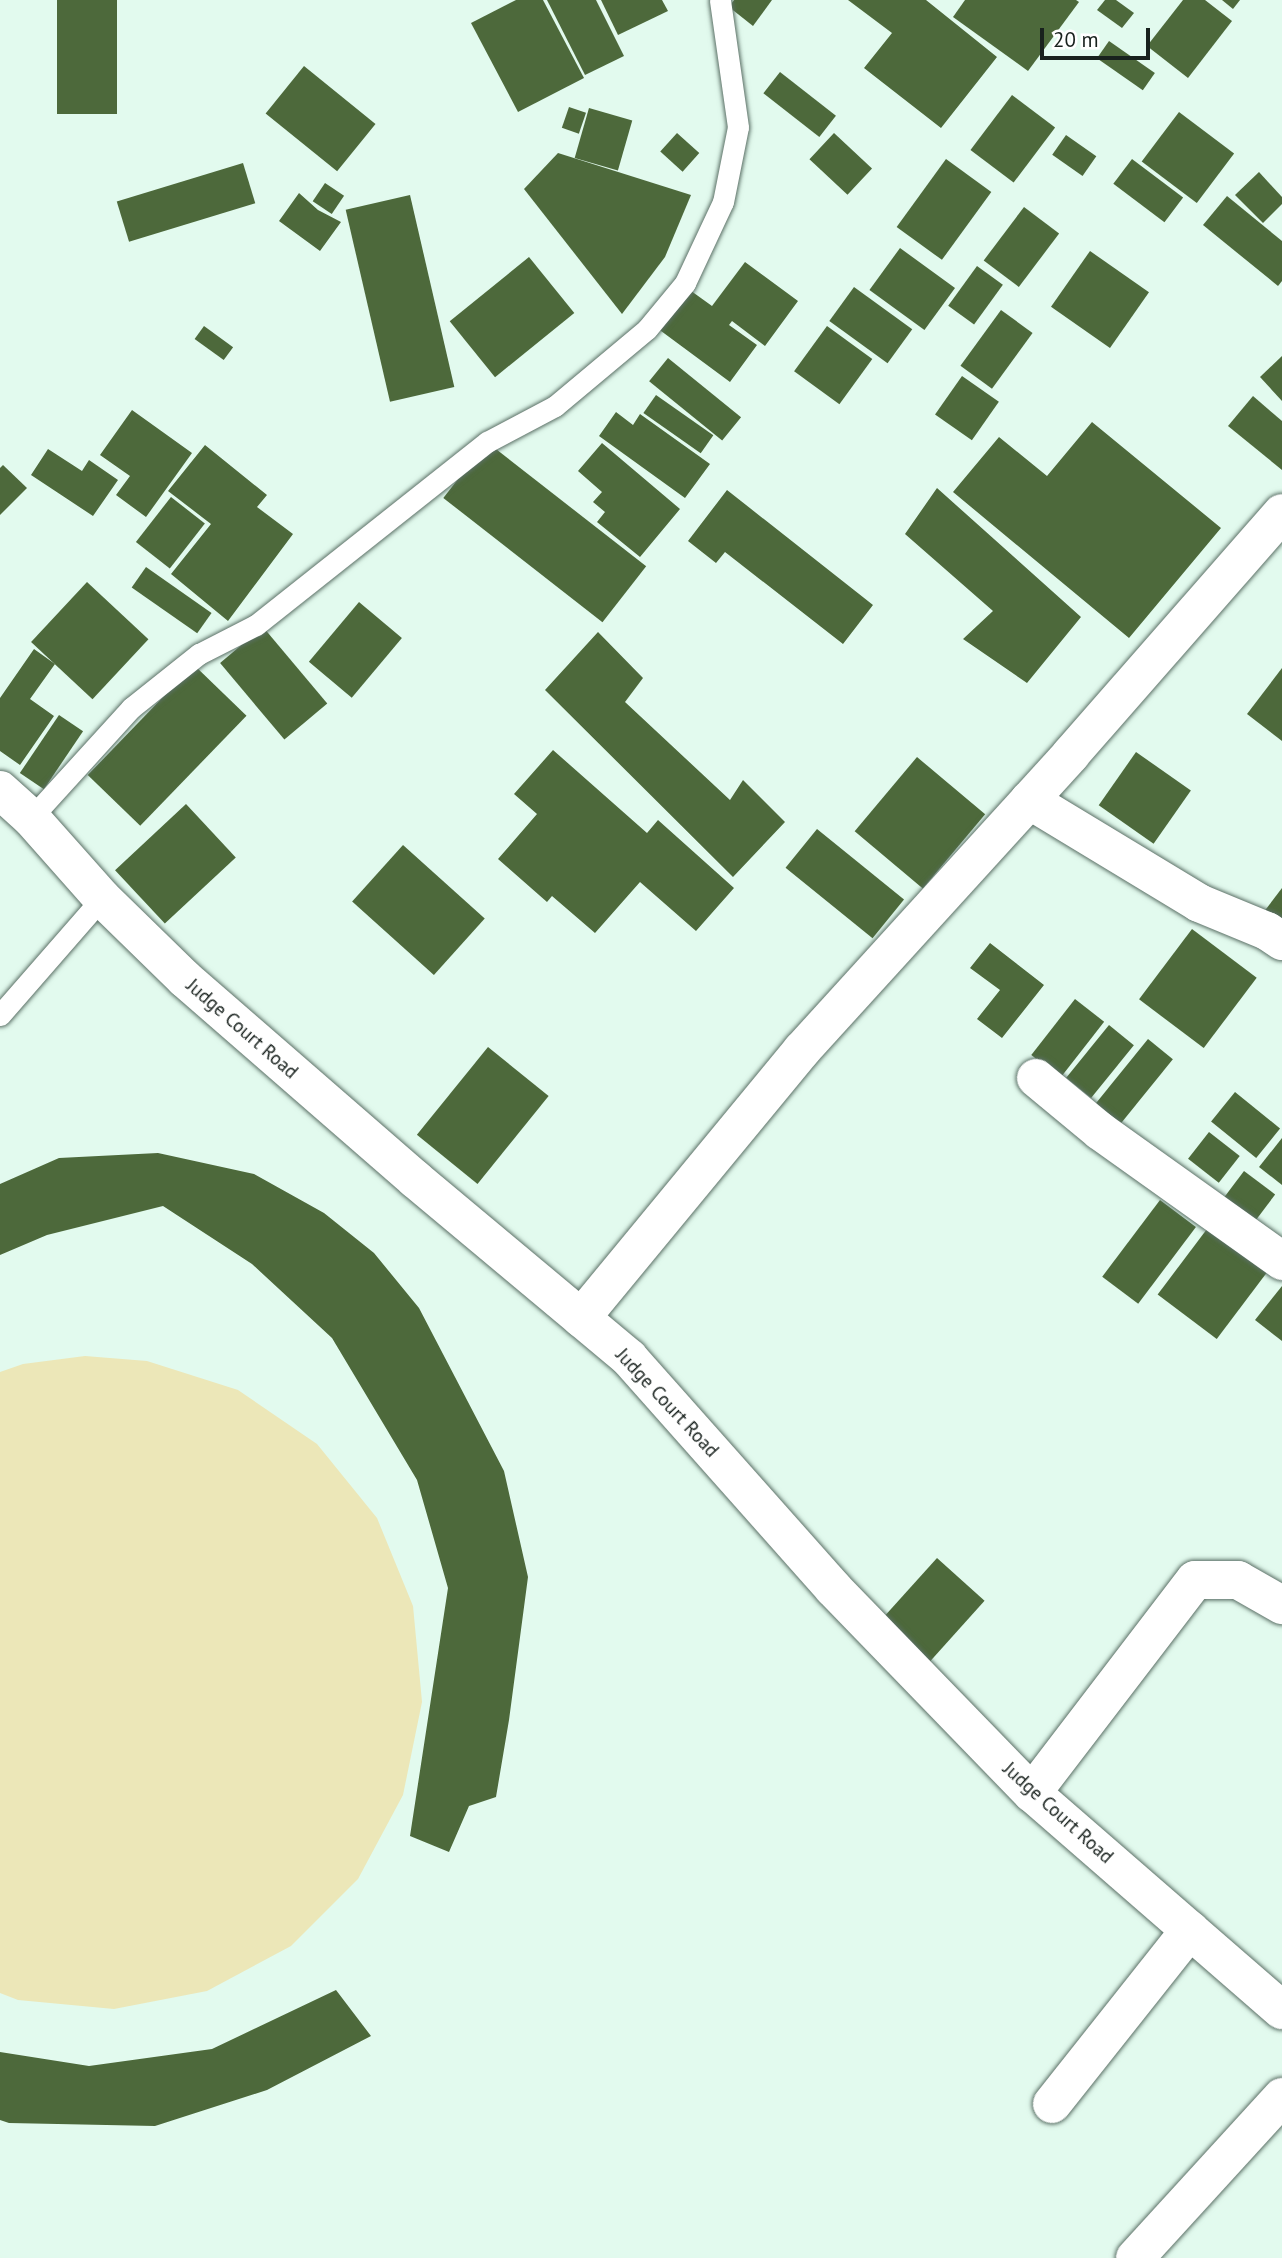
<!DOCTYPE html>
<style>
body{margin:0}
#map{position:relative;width:1282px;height:2258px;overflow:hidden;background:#e2faee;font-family:"PT Sans",sans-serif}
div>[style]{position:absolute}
.green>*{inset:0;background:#ece7b8}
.building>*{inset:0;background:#4d693b;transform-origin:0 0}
.roads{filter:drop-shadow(0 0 2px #5b7066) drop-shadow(0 0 2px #5b7066)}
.lane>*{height:21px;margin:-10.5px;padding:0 10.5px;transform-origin:10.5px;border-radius:10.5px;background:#fff}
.street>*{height:38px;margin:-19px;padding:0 19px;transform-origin:19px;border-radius:19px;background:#fff}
.secondary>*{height:38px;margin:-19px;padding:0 19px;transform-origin:19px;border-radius:19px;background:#fff}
span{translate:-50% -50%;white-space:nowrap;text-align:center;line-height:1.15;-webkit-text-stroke:7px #fff;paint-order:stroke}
.street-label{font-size:19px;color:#18211d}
.scale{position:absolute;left:1040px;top:28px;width:110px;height:32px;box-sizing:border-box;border:4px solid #18211d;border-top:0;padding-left:9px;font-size:21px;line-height:24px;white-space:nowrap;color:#18211d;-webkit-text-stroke:5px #fff;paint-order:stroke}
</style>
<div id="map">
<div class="green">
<div style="clip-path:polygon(85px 1356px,147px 1361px,238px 1390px,317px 1444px,377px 1518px,413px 1606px,422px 1702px,403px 1795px,358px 1879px,291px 1946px,207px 1991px,114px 2009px,18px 2000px,0 1993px,0 1372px,23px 1364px)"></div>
</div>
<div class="building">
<div style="left:57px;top:0;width:60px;height:114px"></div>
<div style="clip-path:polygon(516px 0,543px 0,584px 78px,518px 112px,471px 23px)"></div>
<div style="clip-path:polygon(547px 0,596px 0,624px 56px,585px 75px)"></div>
<div style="clip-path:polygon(601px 0,662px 0,668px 11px,618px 35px)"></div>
<div style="clip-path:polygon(734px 0,772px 0,753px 26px,729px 7px)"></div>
<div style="clip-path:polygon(848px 0,926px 0,997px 57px,941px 128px,864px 68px,892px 33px)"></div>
<div style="clip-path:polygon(965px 0,1076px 0,1079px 2px,1028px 71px,953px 17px)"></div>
<div style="clip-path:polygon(1105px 0,1116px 0,1134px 13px,1122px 28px,1097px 10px)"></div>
<div style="clip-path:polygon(1183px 0,1205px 0,1232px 21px,1188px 78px,1147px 46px)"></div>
<div style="clip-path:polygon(1222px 0,1240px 0,1233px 9px)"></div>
<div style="left:1109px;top:41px;width:56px;height:21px;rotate:35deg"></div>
<div style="left:304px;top:66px;width:92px;height:61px;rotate:39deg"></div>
<div style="left:780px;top:72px;width:71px;height:27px;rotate:38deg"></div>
<div style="left:1012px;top:95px;width:54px;height:69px;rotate:37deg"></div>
<div style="left:569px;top:107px;width:18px;height:22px;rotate:19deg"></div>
<div style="left:589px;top:108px;width:45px;height:52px;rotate:16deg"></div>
<div style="left:1179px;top:112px;width:69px;height:62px;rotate:37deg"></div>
<div style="left:677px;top:133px;width:30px;height:25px;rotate:42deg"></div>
<div style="left:834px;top:133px;width:52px;height:36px;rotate:43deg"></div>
<div style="left:1066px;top:135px;width:37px;height:24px;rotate:35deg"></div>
<div style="clip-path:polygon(558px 153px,691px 195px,665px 257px,622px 314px,524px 189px)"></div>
<div style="left:946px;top:159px;width:56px;height:84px;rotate:36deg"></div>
<div style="left:1132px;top:159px;width:64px;height:31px;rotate:37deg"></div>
<div style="left:243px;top:163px;width:42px;height:132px;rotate:73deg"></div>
<div style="clip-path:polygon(1259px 172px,1282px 197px,1282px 204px,1263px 223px,1235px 195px)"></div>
<div style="left:325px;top:183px;width:23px;height:22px;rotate:34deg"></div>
<div style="clip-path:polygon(299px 193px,318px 210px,341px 222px,320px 251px,279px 221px)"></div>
<div style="left:410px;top:195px;width:197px;height:66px;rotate:77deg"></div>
<div style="clip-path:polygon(1227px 196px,1282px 241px,1282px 281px,1278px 286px,1203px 225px)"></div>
<div style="left:1024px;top:207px;width:44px;height:67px;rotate:37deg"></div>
<div style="left:900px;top:248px;width:68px;height:52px;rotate:36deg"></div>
<div style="left:1090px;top:251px;width:72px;height:68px;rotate:35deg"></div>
<div style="left:529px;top:257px;width:72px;height:102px;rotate:51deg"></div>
<div style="clip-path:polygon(745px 262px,798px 301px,765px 346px,732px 321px,729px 325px,757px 345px,730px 382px,657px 328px,687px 288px,712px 306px)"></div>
<div style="left:977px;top:266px;width:32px;height:49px;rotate:36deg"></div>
<div style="left:854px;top:287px;width:72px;height:42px;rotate:36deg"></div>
<div style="left:1001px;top:310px;width:39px;height:69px;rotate:36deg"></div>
<div style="left:204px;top:326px;width:36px;height:16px;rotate:36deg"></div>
<div style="left:827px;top:326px;width:56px;height:56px;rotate:36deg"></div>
<div style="clip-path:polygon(1282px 356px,1282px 401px,1260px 377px)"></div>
<div style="left:668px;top:358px;width:94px;height:30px;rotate:39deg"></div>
<div style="left:962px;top:376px;width:45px;height:47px;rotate:35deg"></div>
<div style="left:656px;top:395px;width:70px;height:22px;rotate:35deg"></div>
<div style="clip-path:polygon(1253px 396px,1282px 421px,1282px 470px,1228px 426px)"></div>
<div style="clip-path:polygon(132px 410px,192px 453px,146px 517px,116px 495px,130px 476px,100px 455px)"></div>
<div style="clip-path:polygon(616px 412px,633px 425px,640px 414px,710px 464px,685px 498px,599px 436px)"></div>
<div style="clip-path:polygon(1092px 422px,1221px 528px,1129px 638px,953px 492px,999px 437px,1047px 476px)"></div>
<div style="left:487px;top:442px;width:202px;height:71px;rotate:38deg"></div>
<div style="clip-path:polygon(602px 443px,680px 509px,640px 557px,597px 522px,605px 512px,593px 502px,602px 492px,578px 471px)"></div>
<div style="clip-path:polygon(205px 445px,267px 495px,257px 507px,293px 534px,228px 621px,171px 574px,211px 524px,168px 491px)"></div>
<div style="clip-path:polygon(48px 449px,82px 471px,89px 460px,118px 480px,93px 516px,31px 475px)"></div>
<div style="clip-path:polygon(3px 465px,27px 488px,0 515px,0 468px)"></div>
<div style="clip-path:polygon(937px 488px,1081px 617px,1027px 683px,963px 639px,993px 611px,905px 534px)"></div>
<div style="clip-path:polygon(727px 490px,873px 605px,843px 644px,725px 552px,716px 563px,688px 541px)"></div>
<div style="left:171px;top:497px;width:43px;height:57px;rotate:38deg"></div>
<div style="left:146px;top:567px;width:80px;height:25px;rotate:35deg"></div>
<div style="left:87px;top:582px;width:84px;height:82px;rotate:43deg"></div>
<div style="left:359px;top:602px;width:56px;height:78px;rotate:40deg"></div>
<div style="left:263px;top:627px;width:100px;height:56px;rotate:50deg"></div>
<div style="clip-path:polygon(598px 632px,643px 678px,625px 702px,730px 800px,743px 780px,785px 822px,733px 877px,545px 690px)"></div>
<div style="clip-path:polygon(34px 649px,55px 664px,30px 699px,54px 716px,20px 765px,0 751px,0 698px)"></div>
<div style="left:194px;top:665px;width:73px;height:153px;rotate:44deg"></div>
<div style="clip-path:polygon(1282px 668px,1282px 741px,1247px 714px)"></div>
<div style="left:59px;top:715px;width:29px;height:70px;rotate:34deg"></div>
<div style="clip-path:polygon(553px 750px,647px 833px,658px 820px,734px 888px,696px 931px,640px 882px,595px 933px,552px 896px,547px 902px,498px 859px,537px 814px,514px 794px)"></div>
<div style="left:1136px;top:752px;width:67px;height:65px;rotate:35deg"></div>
<div style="left:917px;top:757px;width:89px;height:97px;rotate:40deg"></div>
<div style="left:186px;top:804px;width:73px;height:97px;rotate:47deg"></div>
<div style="left:817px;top:829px;width:112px;height:50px;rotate:39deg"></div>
<div style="left:403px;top:845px;width:110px;height:76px;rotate:42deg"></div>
<div style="clip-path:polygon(1282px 888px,1282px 927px,1263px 913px)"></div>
<div style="left:1192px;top:929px;width:81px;height:88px;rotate:37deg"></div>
<div style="clip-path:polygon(990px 943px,1044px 985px,1002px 1038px,977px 1019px,1000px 990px,970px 968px)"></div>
<div style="left:1075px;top:999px;width:37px;height:71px;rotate:38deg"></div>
<div style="left:1109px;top:1025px;width:32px;height:68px;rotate:39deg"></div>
<div style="left:1148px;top:1039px;width:32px;height:85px;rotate:39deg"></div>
<div style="left:488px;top:1047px;width:78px;height:113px;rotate:39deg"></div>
<div style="left:1235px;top:1092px;width:58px;height:38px;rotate:39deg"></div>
<div style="left:1209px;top:1132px;width:39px;height:34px;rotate:38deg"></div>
<div style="clip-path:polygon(1282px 1138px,1282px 1185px,1259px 1167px)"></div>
<div style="clip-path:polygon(158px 1153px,254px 1174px,324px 1213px,374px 1253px,419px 1308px,504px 1471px,528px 1577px,509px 1720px,496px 1797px,469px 1806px,449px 1852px,410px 1836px,448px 1588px,417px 1480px,332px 1338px,252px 1264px,163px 1206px,47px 1235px,0 1255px,0 1184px,59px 1158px)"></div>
<div style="left:1244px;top:1171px;width:39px;height:41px;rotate:37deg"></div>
<div style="left:1160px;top:1200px;width:45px;height:96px;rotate:37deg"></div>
<div style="left:1210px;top:1225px;width:74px;height:87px;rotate:37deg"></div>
<div style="clip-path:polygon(1282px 1286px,1282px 1341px,1255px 1320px)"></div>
<div style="left:937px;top:1558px;width:64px;height:92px;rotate:42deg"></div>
<div style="clip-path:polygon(336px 1990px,371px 2036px,267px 2090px,155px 2126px,9px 2123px,0 2120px,0 2052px,89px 2066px,212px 2049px)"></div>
</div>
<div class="roads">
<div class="lane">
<div style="left:31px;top:818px;width:149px;rotate:-47.7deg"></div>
<div style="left:131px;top:708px;width:87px;rotate:-38.5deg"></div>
<div style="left:199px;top:654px;width:64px;rotate:-27deg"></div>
<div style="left:256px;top:625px;width:295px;rotate:-38.4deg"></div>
<div style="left:487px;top:442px;width:77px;rotate:-27.9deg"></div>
<div style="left:555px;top:406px;width:120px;rotate:-39.9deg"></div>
<div style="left:647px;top:329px;width:60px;rotate:-50.4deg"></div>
<div style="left:685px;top:283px;width:89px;rotate:-64.9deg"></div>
<div style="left:723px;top:202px;width:76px;rotate:-78.7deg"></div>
<div style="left:738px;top:127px;width:128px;rotate:-98.1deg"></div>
<div style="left:0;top:1015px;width:155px;rotate:-48.9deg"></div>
</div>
<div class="street">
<div style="left:1029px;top:800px;width:199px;rotate:31.2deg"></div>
<div style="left:1199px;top:903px;width:74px;rotate:22.4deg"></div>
<div style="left:1267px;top:931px;width:18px;rotate:34deg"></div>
<div style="left:1036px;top:1078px;width:83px;rotate:39.6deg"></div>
<div style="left:1100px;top:1131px;width:224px;rotate:35.5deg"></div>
<div style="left:581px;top:1318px;width:347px;rotate:-50.5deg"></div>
<div style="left:802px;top:1050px;width:400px;rotate:-47.7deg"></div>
<div style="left:1071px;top:754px;width:320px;rotate:-48.8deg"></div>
<div style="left:1032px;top:1793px;width:268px;rotate:-52.6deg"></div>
<div style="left:1195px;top:1580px;width:43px"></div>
<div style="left:1238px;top:1580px;width:51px;rotate:29.6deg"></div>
<div style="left:1052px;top:2104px;width:222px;rotate:-51.6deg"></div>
<div style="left:1135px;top:2258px;width:218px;rotate:-47.6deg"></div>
</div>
<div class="secondary">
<div style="left:0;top:790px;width:42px;rotate:42.1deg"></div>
<div style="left:31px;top:818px;width:107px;rotate:48.4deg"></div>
<div style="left:102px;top:898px;width:116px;rotate:44.3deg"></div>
<div style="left:185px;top:979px;width:305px;rotate:41deg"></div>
<div style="left:415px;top:1179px;width:279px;rotate:39.9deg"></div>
<div style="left:629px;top:1358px;width:307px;rotate:48.4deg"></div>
<div style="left:833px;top:1588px;width:286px;rotate:45.9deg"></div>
<div style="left:1032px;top:1793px;width:331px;rotate:41deg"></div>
</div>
</div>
<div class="street-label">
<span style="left:242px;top:1029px;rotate:41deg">Judge Court Road</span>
<span style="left:667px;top:1403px;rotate:47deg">Judge Court Road</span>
<span style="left:1058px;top:1813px;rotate:42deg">Judge Court Road</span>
</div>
<div class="scale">20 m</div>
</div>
